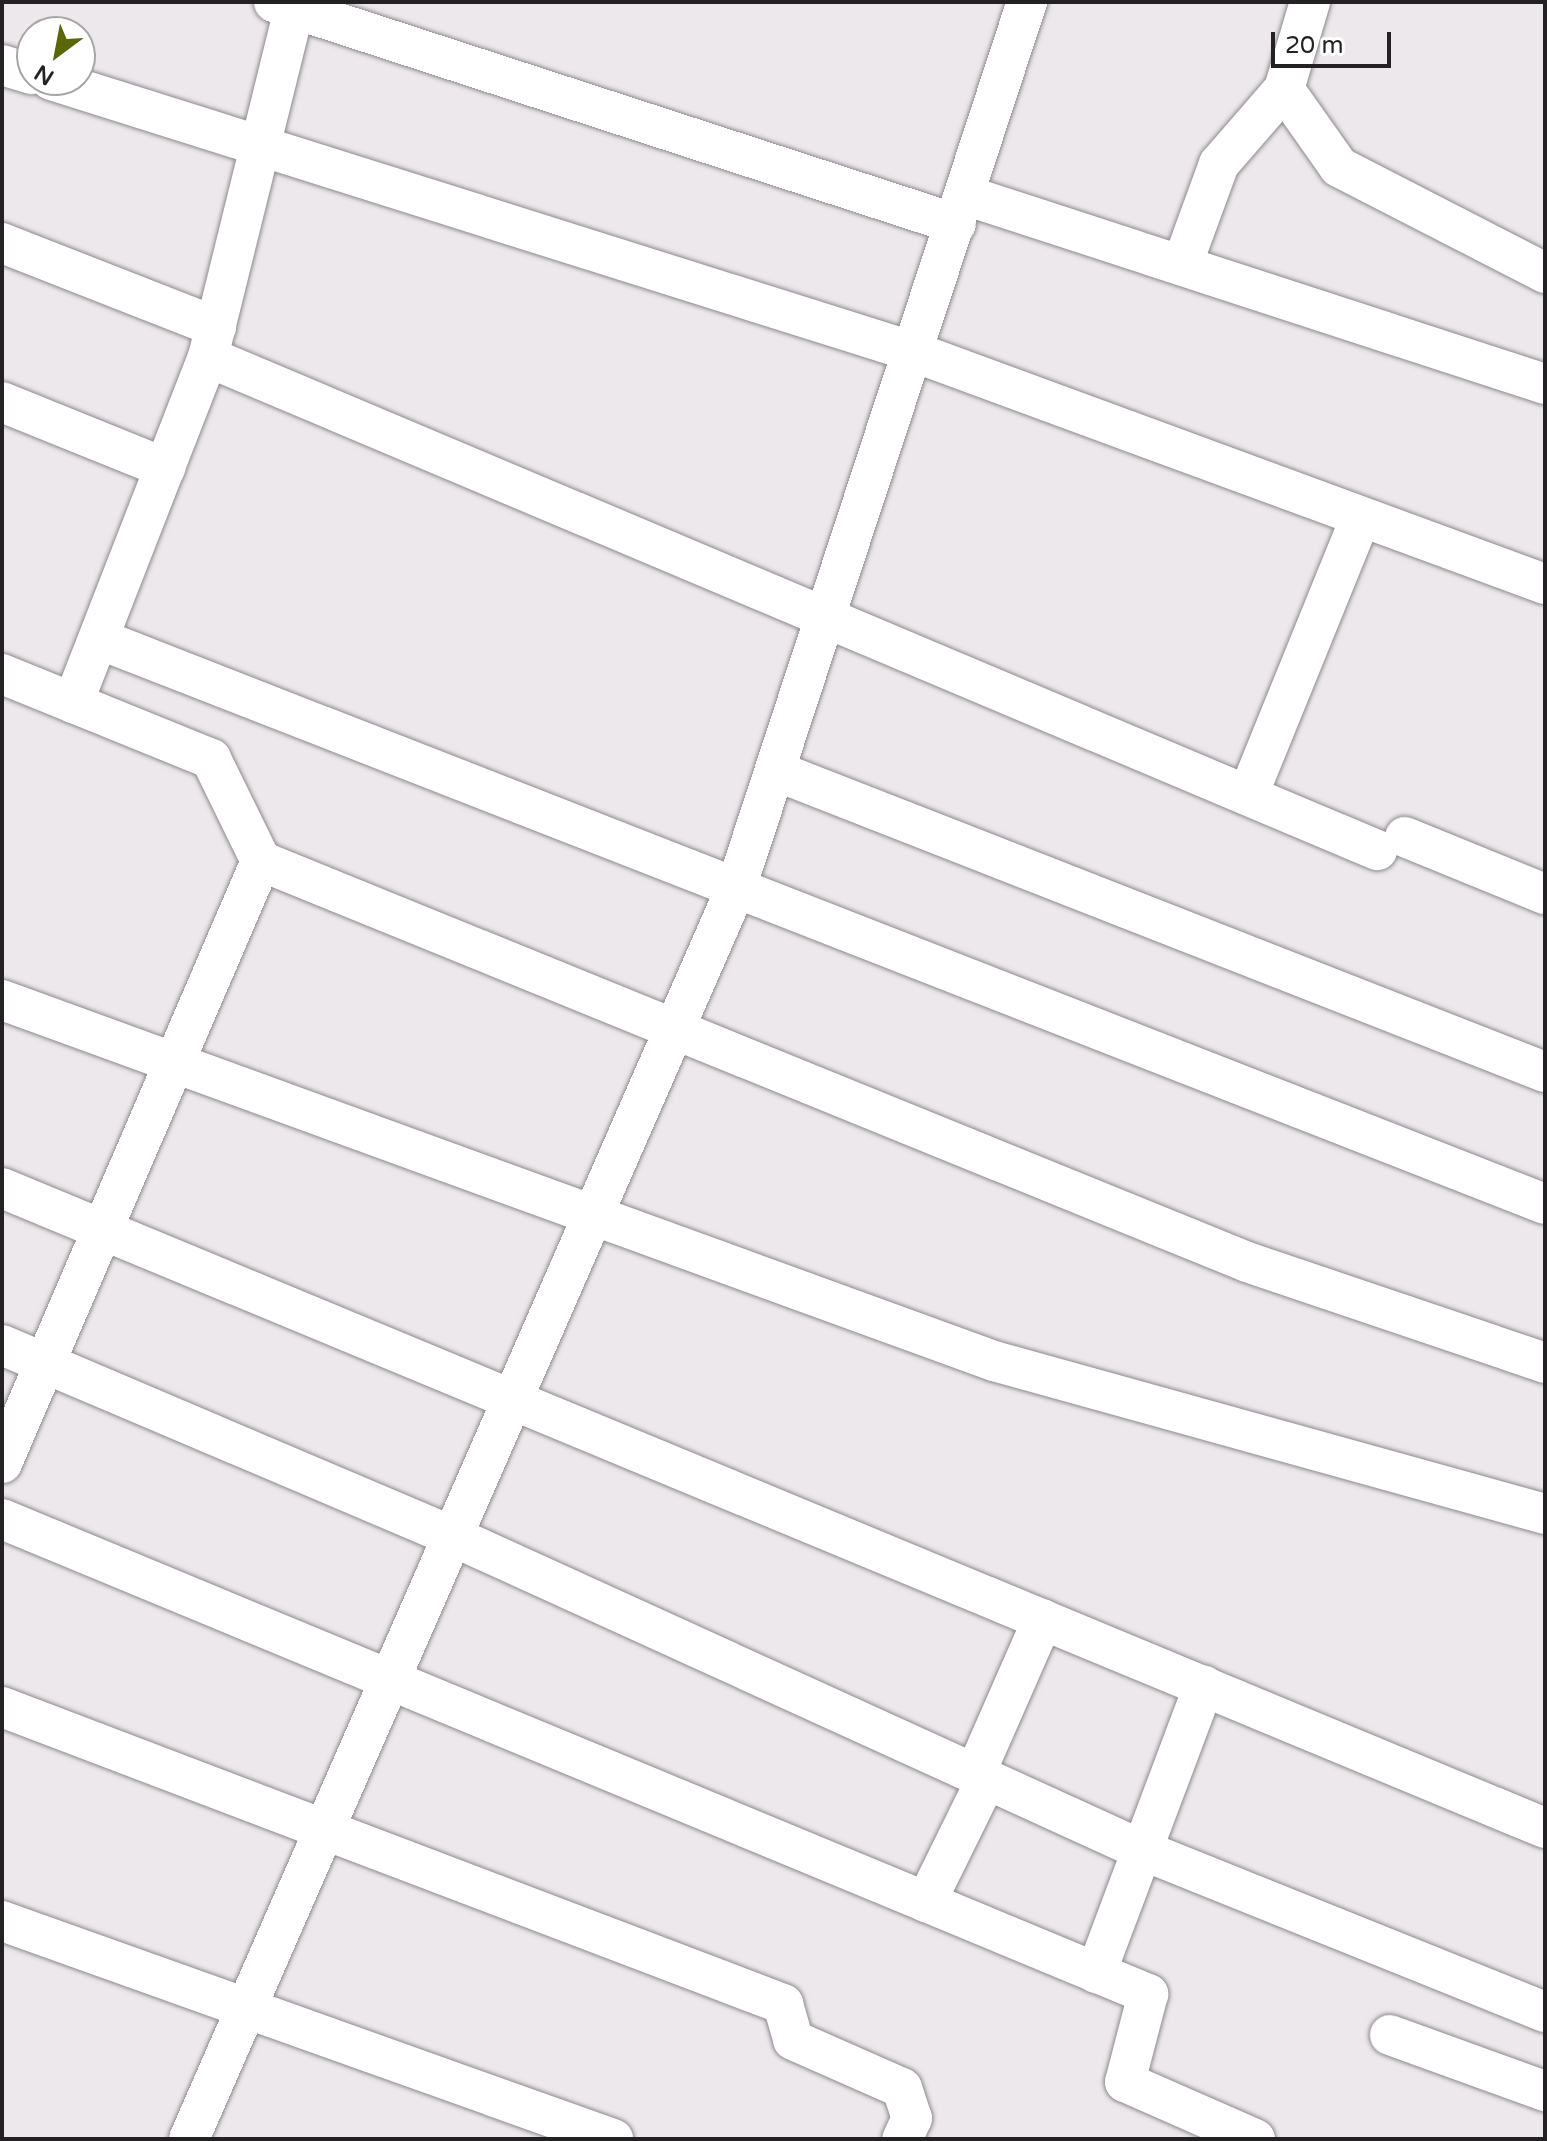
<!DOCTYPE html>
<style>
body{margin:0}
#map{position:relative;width:1547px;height:2141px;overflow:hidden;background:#ece8ec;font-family:"Varela Round",sans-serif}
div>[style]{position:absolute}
.roads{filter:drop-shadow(0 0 2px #8d898d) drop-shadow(0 0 2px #8d898d)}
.minor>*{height:40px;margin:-20px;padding:0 20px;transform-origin:20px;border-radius:20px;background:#fff}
span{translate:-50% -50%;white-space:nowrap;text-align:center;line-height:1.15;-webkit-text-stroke:7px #fff;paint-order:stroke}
.frame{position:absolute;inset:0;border:4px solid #232123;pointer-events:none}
.north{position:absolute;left:16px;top:16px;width:80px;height:80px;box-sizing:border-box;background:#fff;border:2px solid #a7a6a7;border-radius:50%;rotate:212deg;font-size:22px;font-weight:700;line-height:32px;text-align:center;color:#232123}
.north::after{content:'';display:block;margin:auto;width:28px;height:36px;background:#5b6609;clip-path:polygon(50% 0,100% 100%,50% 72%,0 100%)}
.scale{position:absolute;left:1271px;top:32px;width:120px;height:36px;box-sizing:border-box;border:4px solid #232123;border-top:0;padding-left:10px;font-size:24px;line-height:28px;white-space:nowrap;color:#232123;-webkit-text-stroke:6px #fff;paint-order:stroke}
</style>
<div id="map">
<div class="roads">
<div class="minor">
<div style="left:274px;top:2px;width:717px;rotate:18.03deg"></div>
<div style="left:1310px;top:2px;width:91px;rotate:106.6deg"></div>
<div style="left:1284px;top:89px;width:95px;rotate:54.8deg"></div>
<div style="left:1339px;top:167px;width:232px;rotate:27.2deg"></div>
<div style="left:2px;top:65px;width:31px;rotate:17deg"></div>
<div style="left:51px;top:80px;width:905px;rotate:17.49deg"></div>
<div style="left:914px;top:352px;width:672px;rotate:20.19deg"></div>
<div style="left:965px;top:195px;width:610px;rotate:18.05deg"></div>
<div style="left:2px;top:243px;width:230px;rotate:21.4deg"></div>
<div style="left:1182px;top:265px;width:108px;rotate:-69.9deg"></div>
<div style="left:1219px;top:164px;width:99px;rotate:-49.1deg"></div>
<div style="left:208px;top:357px;width:1269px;rotate:22.87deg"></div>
<div style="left:2px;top:402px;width:176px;rotate:22deg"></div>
<div style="left:99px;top:639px;width:1552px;rotate:21.34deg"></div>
<div style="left:2px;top:674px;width:226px;rotate:22.1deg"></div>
<div style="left:211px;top:759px;width:114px;rotate:63.9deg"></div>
<div style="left:261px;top:861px;width:1064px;rotate:22.13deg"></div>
<div style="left:1247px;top:1262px;width:315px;rotate:18.7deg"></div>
<div style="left:73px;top:703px;width:371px;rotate:-68.7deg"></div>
<div style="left:208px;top:357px;width:366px;rotate:-76.1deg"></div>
<div style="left:776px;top:771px;width:826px;rotate:21.38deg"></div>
<div style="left:1248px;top:795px;width:300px;rotate:-67.9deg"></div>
<div style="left:1405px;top:837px;width:151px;rotate:22.2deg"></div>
<div style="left:2px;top:1000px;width:1056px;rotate:20deg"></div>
<div style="left:994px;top:1361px;width:572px;rotate:15.52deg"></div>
<div style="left:2px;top:1188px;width:1670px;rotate:22.53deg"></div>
<div style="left:2px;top:1345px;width:487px;rotate:23deg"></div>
<div style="left:450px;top:1535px;width:760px;rotate:24.48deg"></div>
<div style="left:1142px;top:1850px;width:434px;rotate:21.9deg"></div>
<div style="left:2px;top:1463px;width:655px;rotate:-66.72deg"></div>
<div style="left:2px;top:1519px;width:1241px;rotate:22.51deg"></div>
<div style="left:1148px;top:1994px;width:91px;rotate:104.6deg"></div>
<div style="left:1125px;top:2082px;width:142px;rotate:23.7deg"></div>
<div style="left:2px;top:1707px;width:836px;rotate:20.82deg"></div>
<div style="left:783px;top:2004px;width:37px;rotate:74deg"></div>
<div style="left:793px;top:2040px;width:119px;rotate:23.8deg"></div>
<div style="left:902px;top:2088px;width:32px;rotate:72deg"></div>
<div style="left:912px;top:2118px;width:23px;rotate:115deg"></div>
<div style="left:975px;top:1774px;width:169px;rotate:-66.3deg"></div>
<div style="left:926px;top:1902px;width:136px;rotate:-63.8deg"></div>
<div style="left:2px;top:1921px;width:649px;rotate:19.64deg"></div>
<div style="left:1096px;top:1973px;width:307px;rotate:-69.4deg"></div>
<div style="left:1390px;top:2035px;width:165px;rotate:19.9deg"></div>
<div style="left:189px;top:2139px;width:1365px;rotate:-66.38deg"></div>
<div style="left:736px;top:888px;width:933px;rotate:-71.82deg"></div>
</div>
</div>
<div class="frame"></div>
<div class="north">N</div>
<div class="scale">20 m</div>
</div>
